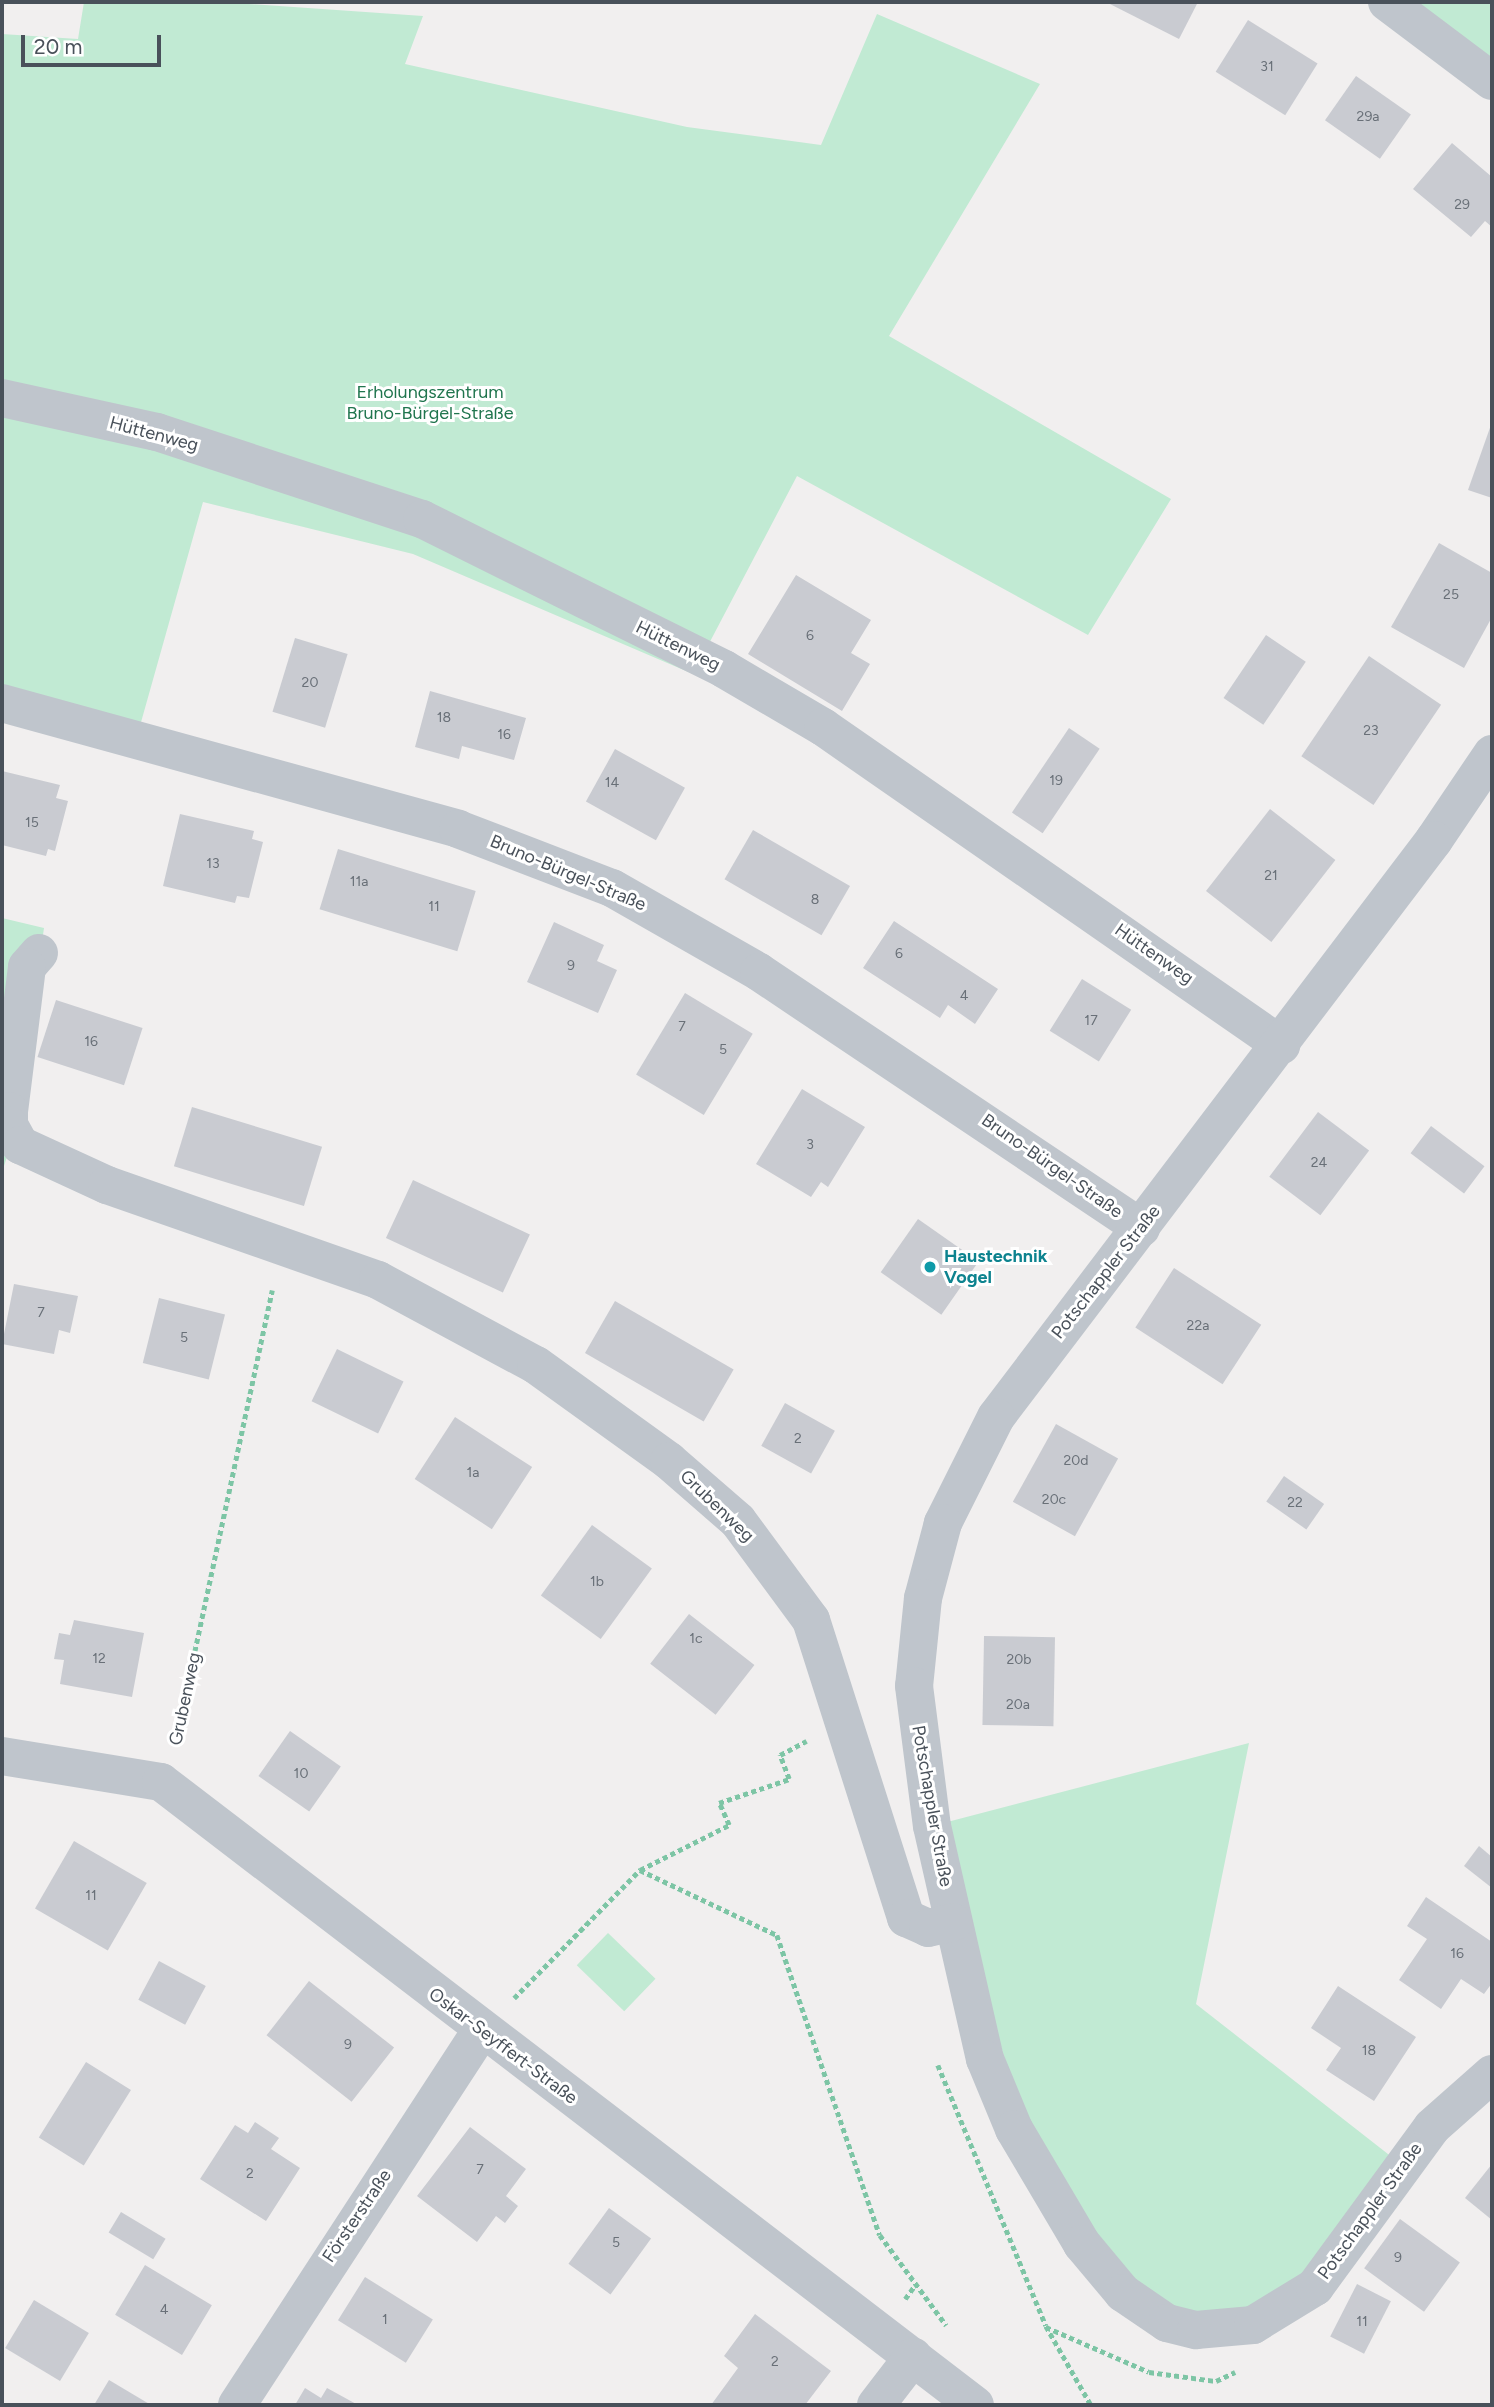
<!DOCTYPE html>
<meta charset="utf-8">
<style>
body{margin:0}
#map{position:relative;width:1494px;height:2407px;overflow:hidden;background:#f1efef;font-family:Figtree,sans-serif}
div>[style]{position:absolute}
.green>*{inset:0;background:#c1ead3;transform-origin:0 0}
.building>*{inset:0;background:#c9cbd1;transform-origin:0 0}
.path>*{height:4.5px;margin-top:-2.25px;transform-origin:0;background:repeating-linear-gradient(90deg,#7dc5a5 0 5px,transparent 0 8.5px)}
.minor>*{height:38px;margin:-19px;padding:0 19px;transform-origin:19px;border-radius:19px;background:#bfc5cc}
.dots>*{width:19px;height:19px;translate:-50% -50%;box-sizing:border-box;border:4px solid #fff;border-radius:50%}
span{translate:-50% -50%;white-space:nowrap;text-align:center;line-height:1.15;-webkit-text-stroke:6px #fff;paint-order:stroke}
.number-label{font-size:14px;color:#697078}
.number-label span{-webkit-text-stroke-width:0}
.park-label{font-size:18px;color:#20754e}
.street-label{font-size:18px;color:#49515a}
.culture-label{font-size:18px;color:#0d838f;font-weight:700}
.left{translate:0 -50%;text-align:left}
.frame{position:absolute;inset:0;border:4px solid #49515a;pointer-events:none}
.scale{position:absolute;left:21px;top:35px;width:140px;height:32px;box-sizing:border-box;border:4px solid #49515a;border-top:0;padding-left:9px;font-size:21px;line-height:24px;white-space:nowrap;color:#49515a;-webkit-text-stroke:5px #fff;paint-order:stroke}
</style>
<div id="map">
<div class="green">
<div style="clip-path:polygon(84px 2px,220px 2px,423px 16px,405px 64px,687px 127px,821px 145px,877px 14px,1040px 84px,889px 336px,1171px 499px,1088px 635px,797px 476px,693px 674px,413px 554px,203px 502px,136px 740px,2px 703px,2px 34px,78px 39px)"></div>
<div style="clip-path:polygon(1387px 2px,1492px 2px,1492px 81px)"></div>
<div style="clip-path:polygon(2px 918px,44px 928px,14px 1136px,2px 1172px)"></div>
<div style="clip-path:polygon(1249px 1743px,1196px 2004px,1402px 2165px,1282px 2310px,1167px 2323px,1043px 2181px,932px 1826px)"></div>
<div style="left:608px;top:1933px;width:66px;height:45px;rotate:44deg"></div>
</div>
<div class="building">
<div style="clip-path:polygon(1106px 2px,1198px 2px,1179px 39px)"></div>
<div style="left:1248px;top:20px;width:82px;height:61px;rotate:32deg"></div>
<div style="left:1356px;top:76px;width:67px;height:54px;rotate:35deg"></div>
<div style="clip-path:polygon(1452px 143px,1492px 177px,1492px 227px,1485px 221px,1471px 237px,1413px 189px)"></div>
<div style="clip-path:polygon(1492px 422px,1492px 498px,1468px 490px)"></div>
<div style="clip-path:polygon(1439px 543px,1492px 573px,1492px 617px,1464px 668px,1391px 627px)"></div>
<div style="clip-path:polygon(796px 575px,871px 620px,851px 653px,870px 664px,842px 711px,748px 654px)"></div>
<div style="left:1266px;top:635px;width:48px;height:76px;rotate:34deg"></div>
<div style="left:295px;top:638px;width:55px;height:77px;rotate:17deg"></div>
<div style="left:1369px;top:656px;width:87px;height:121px;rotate:34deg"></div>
<div style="clip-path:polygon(430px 691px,526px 718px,514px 760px,462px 746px,459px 759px,415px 747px)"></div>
<div style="left:1069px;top:728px;width:37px;height:102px;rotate:34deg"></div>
<div style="left:615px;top:749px;width:80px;height:60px;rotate:29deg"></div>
<div style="clip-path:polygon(2px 771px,60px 785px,56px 798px,68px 801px,55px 851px,48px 849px,46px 856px,2px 845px)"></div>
<div style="left:1270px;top:809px;width:83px;height:104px;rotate:38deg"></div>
<div style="clip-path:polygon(180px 814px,254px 831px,252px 839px,263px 842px,249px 898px,237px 896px,235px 903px,163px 886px)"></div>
<div style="left:753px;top:830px;width:112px;height:57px;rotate:30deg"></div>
<div style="left:338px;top:849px;width:144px;height:63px;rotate:17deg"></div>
<div style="clip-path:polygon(894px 921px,998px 989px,975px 1024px,948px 1005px,940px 1018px,863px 968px)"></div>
<div style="clip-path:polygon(554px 922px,604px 945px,597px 961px,617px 970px,598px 1013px,527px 982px)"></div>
<div style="left:1082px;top:979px;width:58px;height:61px;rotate:32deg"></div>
<div style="left:685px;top:993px;width:79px;height:95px;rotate:31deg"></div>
<div style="left:56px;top:1000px;width:91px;height:60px;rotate:18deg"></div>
<div style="clip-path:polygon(802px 1089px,865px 1127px,828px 1187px,821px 1182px,811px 1197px,756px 1164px)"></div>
<div style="left:192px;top:1107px;width:136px;height:62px;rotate:17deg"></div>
<div style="left:1318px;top:1112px;width:64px;height:81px;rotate:37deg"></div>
<div style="left:1431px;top:1126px;width:67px;height:34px;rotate:37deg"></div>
<div style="left:413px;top:1180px;width:129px;height:64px;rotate:25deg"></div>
<div style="left:918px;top:1219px;width:74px;height:65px;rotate:35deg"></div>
<div style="left:1174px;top:1268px;width:104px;height:71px;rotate:33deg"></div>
<div style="clip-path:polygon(14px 1284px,78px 1296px,70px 1333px,59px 1330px,54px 1354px,2px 1344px)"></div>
<div style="left:159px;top:1298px;width:68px;height:67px;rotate:14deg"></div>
<div style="left:615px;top:1301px;width:137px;height:60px;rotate:30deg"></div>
<div style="left:337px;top:1349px;width:74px;height:58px;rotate:26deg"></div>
<div style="left:785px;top:1403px;width:57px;height:49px;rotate:29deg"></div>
<div style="left:455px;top:1417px;width:92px;height:74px;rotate:33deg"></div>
<div style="left:1056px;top:1424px;width:71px;height:89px;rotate:29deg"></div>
<div style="left:1284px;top:1476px;width:49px;height:31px;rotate:35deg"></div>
<div style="left:592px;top:1525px;width:74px;height:87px;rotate:36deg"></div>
<div style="left:689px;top:1614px;width:83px;height:63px;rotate:38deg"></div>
<div style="clip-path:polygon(74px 1620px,144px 1633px,132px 1697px,60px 1684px,64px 1660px,54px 1659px,59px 1633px,70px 1635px)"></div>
<div style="left:984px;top:1636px;width:71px;height:89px;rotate:1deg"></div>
<div style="left:290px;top:1731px;width:62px;height:55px;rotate:35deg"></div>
<div style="left:74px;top:1841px;width:84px;height:78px;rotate:30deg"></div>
<div style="clip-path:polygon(1479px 1846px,1492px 1857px,1492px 1888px,1464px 1866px)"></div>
<div style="clip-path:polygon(1426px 1897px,1492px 1942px,1492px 1983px,1484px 1994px,1461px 1979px,1441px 2009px,1399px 1980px,1427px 1939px,1407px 1926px)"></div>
<div style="left:159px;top:1961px;width:53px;height:44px;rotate:28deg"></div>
<div style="left:309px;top:1981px;width:108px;height:69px;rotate:38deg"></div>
<div style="clip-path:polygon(1338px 1986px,1416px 2037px,1374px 2101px,1326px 2070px,1341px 2048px,1311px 2028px)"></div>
<div style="left:86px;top:2062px;width:53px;height:89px;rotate:32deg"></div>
<div style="clip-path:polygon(255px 2122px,279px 2138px,271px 2149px,300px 2168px,266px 2221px,200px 2179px,235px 2125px,248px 2133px)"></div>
<div style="clip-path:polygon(470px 2127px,526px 2169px,506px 2196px,518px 2206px,505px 2223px,496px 2216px,477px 2242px,417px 2196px)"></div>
<div style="clip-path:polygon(1492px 2164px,1492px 2220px,1465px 2198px)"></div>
<div style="left:609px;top:2208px;width:52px;height:69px;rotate:36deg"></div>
<div style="left:121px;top:2212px;width:52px;height:24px;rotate:31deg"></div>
<div style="left:1400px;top:2219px;width:74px;height:61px;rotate:36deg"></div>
<div style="left:145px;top:2265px;width:78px;height:58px;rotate:31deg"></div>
<div style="left:365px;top:2277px;width:80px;height:51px;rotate:32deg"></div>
<div style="left:1357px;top:2284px;width:38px;height:59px;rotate:27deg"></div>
<div style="left:34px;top:2300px;width:64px;height:56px;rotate:31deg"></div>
<div style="clip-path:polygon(755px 2314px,831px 2371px,805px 2405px,711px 2405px,738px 2368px,724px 2356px)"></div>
<div style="clip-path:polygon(109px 2380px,151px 2405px,94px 2405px)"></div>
<div style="clip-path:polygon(305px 2388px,321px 2398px,327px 2388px,358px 2405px,295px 2405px)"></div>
</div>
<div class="path">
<div style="left:175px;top:1743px;width:463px;rotate:-77.9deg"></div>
<div style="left:640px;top:1870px;width:152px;rotate:25.4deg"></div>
<div style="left:777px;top:1935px;width:317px;rotate:71.1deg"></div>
<div style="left:880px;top:2235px;width:112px;rotate:53.7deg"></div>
<div style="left:514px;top:1998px;width:180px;rotate:-45.5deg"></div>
<div style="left:640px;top:1870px;width:100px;rotate:-26.8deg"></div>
<div style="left:729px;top:1825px;width:24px;rotate:-114deg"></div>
<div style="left:719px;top:1803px;width:74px;rotate:-18.9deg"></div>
<div style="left:789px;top:1779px;width:26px;rotate:-111deg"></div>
<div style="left:780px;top:1755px;width:30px;rotate:-28deg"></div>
<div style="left:938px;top:2065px;width:282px;rotate:67.5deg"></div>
<div style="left:1046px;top:2326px;width:91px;rotate:60.3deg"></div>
<div style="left:905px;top:2299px;width:17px;rotate:-54deg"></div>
<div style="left:1046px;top:2327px;width:112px;rotate:23.6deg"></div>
<div style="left:1149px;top:2372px;width:68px;rotate:7.7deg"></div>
<div style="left:1216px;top:2381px;width:21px;rotate:-25deg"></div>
</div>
<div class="minor">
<div style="left:1387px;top:2px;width:131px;rotate:37deg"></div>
<div style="left:2px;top:398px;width:159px;rotate:12.4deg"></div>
<div style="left:157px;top:432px;width:279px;rotate:18.2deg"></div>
<div style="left:422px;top:519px;width:337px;rotate:26.4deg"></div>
<div style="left:724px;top:669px;width:115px;rotate:30.4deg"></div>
<div style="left:823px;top:727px;width:558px;rotate:34.77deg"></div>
<div style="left:2px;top:703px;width:473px;rotate:15.4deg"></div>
<div style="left:458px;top:829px;width:165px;rotate:21deg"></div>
<div style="left:612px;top:888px;width:169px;rotate:29.7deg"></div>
<div style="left:759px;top:972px;width:460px;rotate:33.8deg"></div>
<div style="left:1492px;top:754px;width:104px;rotate:124deg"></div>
<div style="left:1434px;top:840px;width:724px;rotate:127.2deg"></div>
<div style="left:996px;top:1417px;width:119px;rotate:116.6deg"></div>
<div style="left:943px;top:1523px;width:78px;rotate:104.9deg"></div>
<div style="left:923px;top:1598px;width:88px;rotate:95.8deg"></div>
<div style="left:914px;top:1686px;width:141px;rotate:82.7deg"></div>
<div style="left:932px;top:1826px;width:239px;rotate:77.2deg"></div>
<div style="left:985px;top:2059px;width:76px;rotate:67.5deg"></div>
<div style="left:1014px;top:2129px;width:134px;rotate:59.4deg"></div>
<div style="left:1082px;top:2244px;width:64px;rotate:50.1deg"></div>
<div style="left:1123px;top:2293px;width:53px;rotate:34.3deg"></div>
<div style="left:1167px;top:2323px;width:30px;rotate:14deg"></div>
<div style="left:1196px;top:2330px;width:57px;rotate:-5deg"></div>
<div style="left:1253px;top:2325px;width:73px;rotate:-31.5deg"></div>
<div style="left:1315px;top:2287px;width:198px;rotate:-53.8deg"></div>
<div style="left:1432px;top:2127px;width:80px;rotate:-41.5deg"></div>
<div style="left:39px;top:953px;width:18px;rotate:131deg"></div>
<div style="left:27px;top:967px;width:145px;rotate:97.1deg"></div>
<div style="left:9px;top:1111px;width:14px;rotate:90deg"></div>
<div style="left:9px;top:1125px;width:23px;rotate:61deg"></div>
<div style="left:20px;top:1145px;width:96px;rotate:24.7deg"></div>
<div style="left:107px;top:1185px;width:287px;rotate:19.3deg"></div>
<div style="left:378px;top:1280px;width:179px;rotate:28.3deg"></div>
<div style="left:536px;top:1365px;width:164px;rotate:35.8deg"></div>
<div style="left:669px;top:1461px;width:91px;rotate:41deg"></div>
<div style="left:738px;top:1521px;width:123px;rotate:53.6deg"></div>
<div style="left:811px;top:1620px;width:313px;rotate:72.3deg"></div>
<div style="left:906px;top:1918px;width:24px;rotate:24deg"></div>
<div style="left:928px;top:1928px;width:26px;rotate:-13deg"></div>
<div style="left:2px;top:1756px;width:161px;rotate:9.3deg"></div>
<div style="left:161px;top:1782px;width:1025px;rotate:37.43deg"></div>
<div style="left:237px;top:2405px;width:447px;rotate:-56.9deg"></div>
<div style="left:876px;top:2405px;width:61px;rotate:-52.4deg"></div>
</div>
<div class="dots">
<div style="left:930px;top:1267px;background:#0f9aa8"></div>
</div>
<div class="number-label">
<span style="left:1267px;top:67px">31</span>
<span style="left:1368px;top:117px">29a</span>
<span style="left:1462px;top:205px">29</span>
<span style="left:1451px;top:595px">25</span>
<span style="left:810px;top:636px">6</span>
<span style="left:310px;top:683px">20</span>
<span style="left:444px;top:718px">18</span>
<span style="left:1371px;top:731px">23</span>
<span style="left:504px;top:735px">16</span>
<span style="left:1056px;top:781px">19</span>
<span style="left:612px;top:783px">14</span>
<span style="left:32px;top:823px">15</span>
<span style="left:213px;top:864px">13</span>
<span style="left:1271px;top:876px">21</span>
<span style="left:359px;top:882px">11a</span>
<span style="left:815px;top:900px">8</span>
<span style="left:434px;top:907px">11</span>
<span style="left:899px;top:954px">6</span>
<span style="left:571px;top:966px">9</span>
<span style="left:964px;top:996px">4</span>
<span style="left:1091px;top:1021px">17</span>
<span style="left:682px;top:1027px">7</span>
<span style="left:91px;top:1042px">16</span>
<span style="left:723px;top:1050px">5</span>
<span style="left:810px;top:1145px">3</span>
<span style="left:1319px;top:1163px">24</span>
<span style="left:41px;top:1313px">7</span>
<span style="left:1198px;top:1326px">22a</span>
<span style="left:184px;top:1338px">5</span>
<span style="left:798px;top:1439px">2</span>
<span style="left:1076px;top:1461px">20d</span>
<span style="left:473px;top:1473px">1a</span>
<span style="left:1054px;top:1500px">20c</span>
<span style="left:1295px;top:1503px">22</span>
<span style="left:597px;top:1582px">1b</span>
<span style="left:696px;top:1639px">1c</span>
<span style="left:99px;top:1659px">12</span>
<span style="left:1019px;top:1660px">20b</span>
<span style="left:1018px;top:1705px">20a</span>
<span style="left:301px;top:1774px">10</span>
<span style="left:91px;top:1896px">11</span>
<span style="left:1457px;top:1954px">16</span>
<span style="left:348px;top:2045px">9</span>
<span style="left:1369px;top:2051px">18</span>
<span style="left:480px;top:2170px">7</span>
<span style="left:250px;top:2174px">2</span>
<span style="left:616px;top:2243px">5</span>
<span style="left:1398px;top:2258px">9</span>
<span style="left:164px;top:2310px">4</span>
<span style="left:385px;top:2320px">1</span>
<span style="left:1362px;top:2322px">11</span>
<span style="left:775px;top:2362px">2</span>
</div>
<div class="park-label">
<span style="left:430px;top:403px">Erholungszentrum<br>Bruno-Bürgel-Straße</span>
</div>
<div class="street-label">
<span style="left:154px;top:434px;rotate:15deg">Hüttenweg</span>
<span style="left:678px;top:646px;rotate:26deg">Hüttenweg</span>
<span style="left:568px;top:873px;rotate:23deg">Bruno-Bürgel-Straße</span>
<span style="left:1154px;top:954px;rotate:35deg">Hüttenweg</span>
<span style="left:1052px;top:1166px;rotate:35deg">Bruno-Bürgel-Straße</span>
<span style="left:1106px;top:1272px;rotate:-52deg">Potschappler Straße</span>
<span style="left:717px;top:1506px;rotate:44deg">Grubenweg</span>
<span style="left:185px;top:1699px;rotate:-78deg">Grubenweg</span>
<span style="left:932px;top:1806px;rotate:80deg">Potschappler Straße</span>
<span style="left:503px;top:2046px;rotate:37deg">Oskar-Seyffert-Straße</span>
<span style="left:1370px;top:2211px;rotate:-54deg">Potschappler Straße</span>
<span style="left:357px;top:2216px;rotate:-56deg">Försterstraße</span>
</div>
<div class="culture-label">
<span class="left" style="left:944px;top:1267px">Haustechnik<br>Vogel</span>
</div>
<div class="frame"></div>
<div class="scale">20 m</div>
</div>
